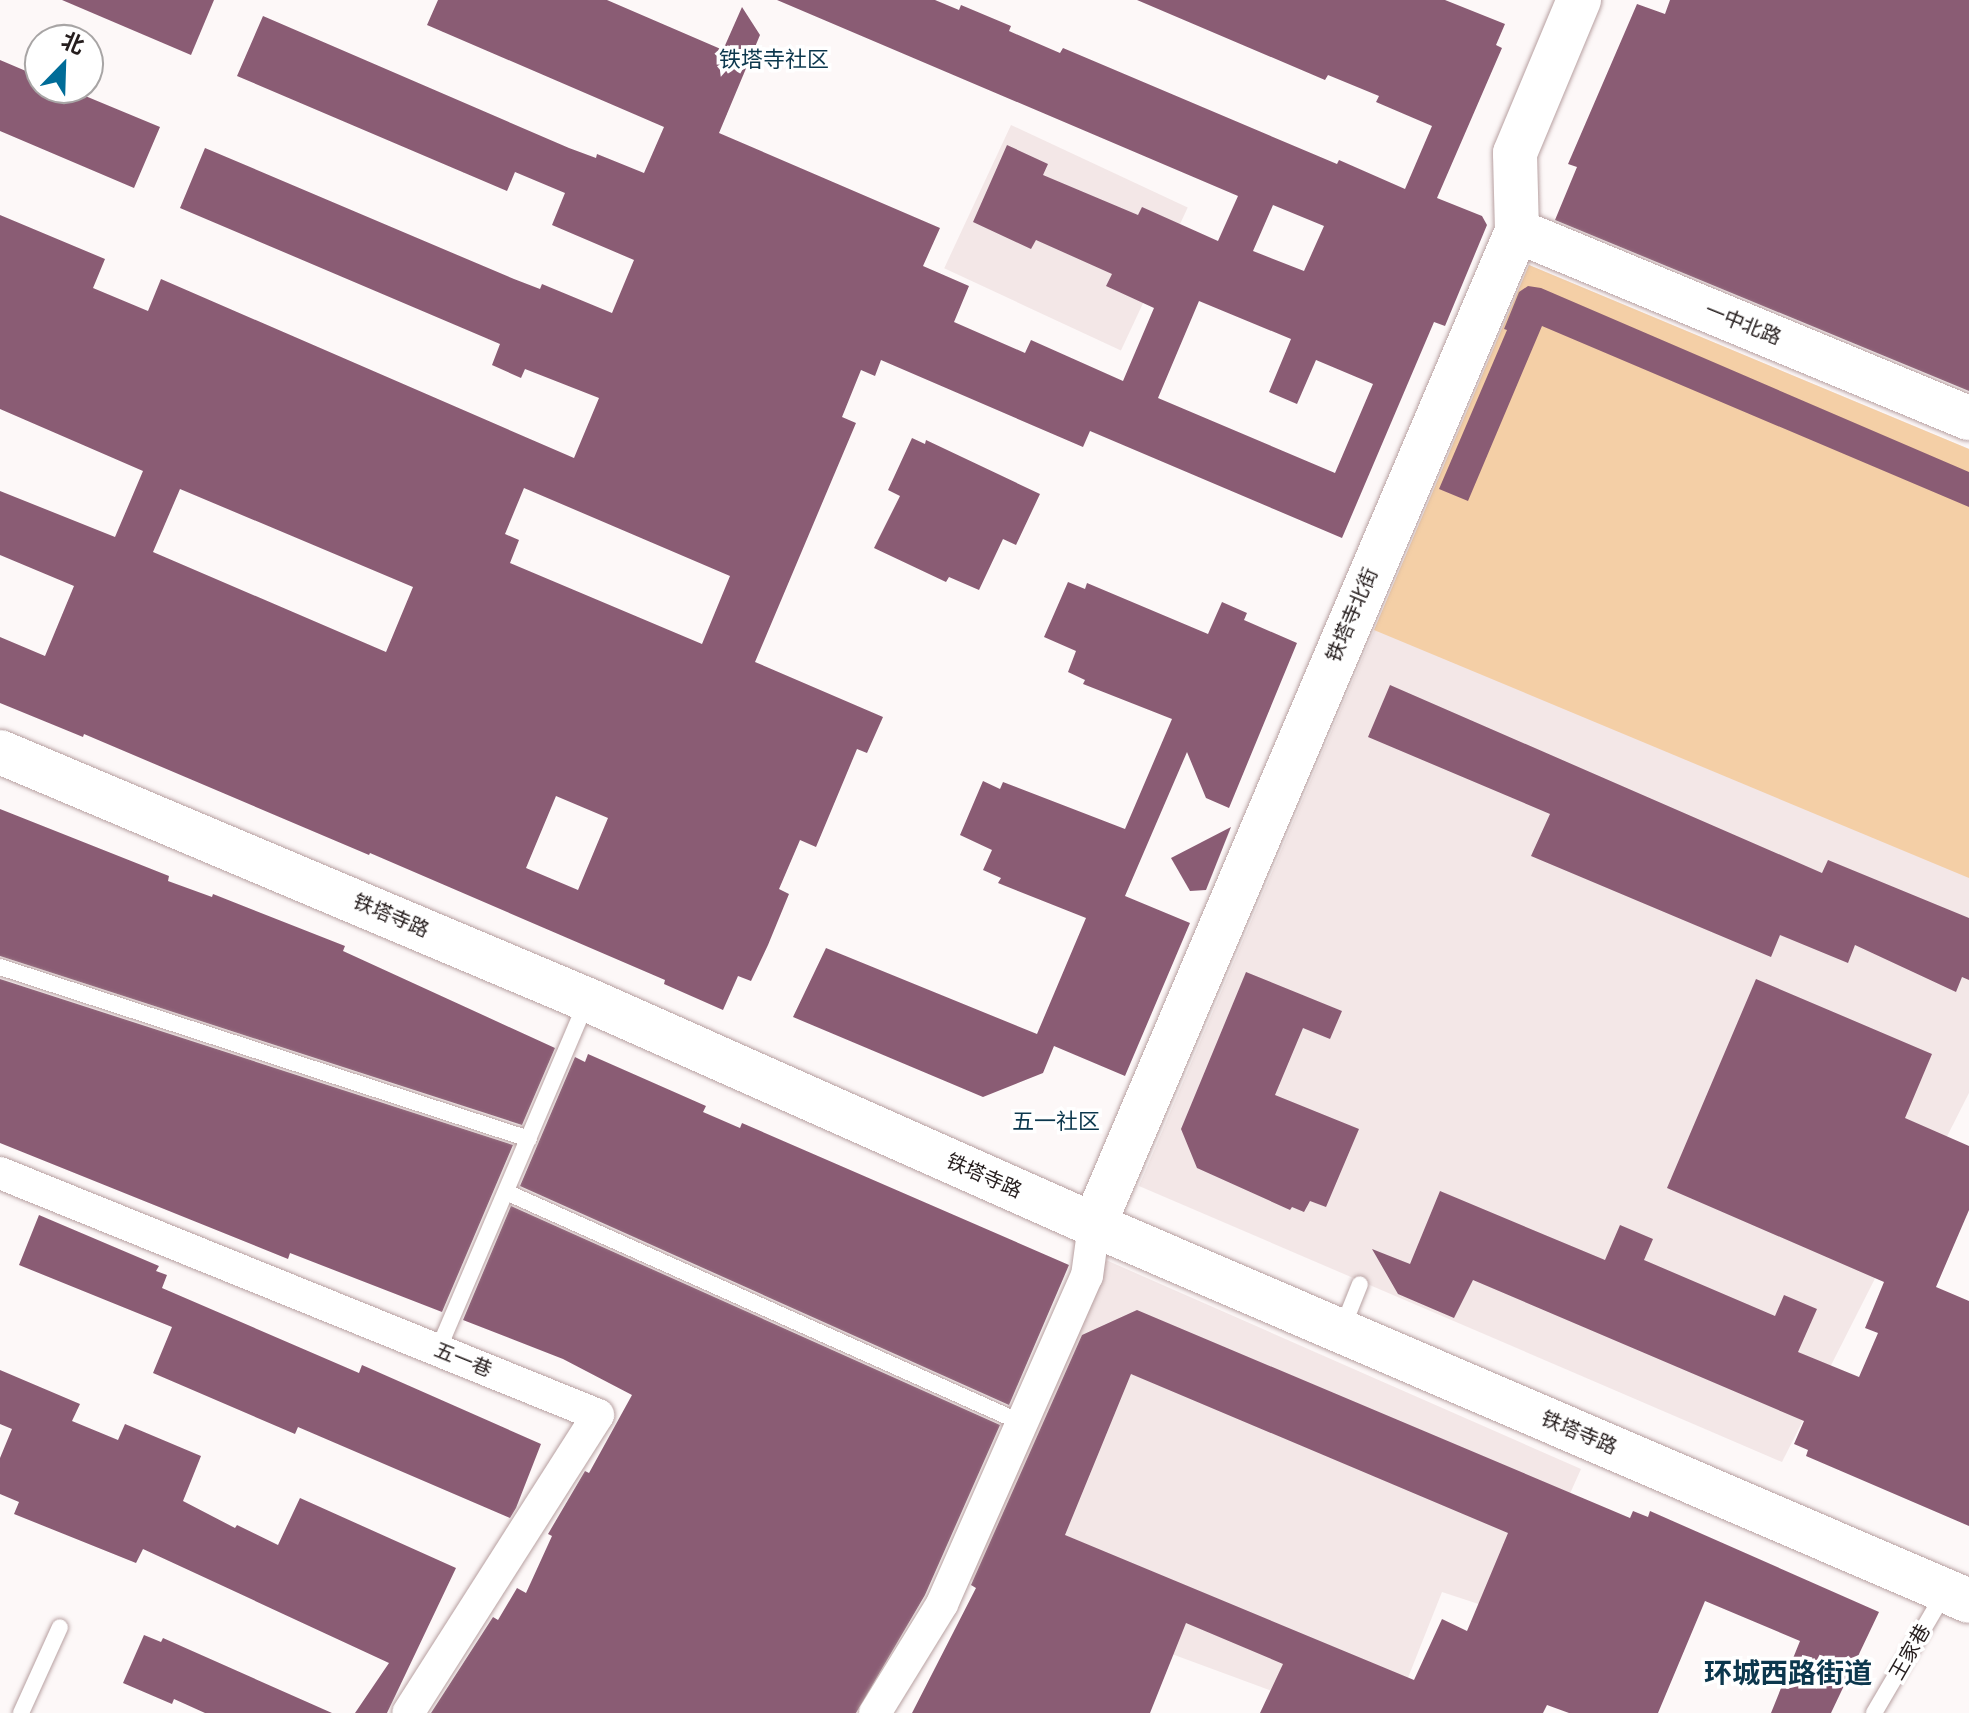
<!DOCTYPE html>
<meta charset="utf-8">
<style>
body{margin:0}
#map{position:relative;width:1969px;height:1713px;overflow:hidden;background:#fdf8f8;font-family:"Nunito Sans","Noto Sans SC",sans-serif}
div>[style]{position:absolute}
.built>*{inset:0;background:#f3e7e7;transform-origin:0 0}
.green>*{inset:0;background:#f4cfa6}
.building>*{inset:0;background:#8a5c74}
.roads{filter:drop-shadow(0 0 2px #b7a0a1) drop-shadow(0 0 2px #b7a0a1)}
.lane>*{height:16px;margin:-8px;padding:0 8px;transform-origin:8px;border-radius:8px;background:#fff}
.street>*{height:32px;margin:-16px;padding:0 16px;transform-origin:16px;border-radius:16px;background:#fff}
.secondary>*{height:44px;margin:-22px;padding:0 22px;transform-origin:22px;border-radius:22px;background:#fff}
span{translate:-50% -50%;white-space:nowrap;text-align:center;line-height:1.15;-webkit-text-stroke:7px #fff;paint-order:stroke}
.street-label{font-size:20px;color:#261e1e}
.neighbourhood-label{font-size:22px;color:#0c374d}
.district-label{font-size:28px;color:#0c374d;font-weight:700}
.north{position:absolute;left:24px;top:24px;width:80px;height:80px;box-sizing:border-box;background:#fff;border:2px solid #a8a5a5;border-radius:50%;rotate:23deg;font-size:22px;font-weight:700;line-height:32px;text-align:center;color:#261e1e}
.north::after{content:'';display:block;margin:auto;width:28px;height:36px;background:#006c98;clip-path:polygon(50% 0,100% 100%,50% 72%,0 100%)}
</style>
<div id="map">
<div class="built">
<div style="left:1011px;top:125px;width:195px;height:158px;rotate:25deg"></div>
<div style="clip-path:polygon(1529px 265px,1969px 449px,1969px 1093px,1782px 1462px,1139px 1186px)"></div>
<div style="clip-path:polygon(1106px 1260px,1581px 1469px,1515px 1616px,1442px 1592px,1394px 1713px,1332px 1713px,963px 1577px)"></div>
</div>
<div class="green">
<div style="clip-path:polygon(1529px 265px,1969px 449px,1969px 878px,1374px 630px)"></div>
</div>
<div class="building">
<div style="clip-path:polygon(62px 0,214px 0,191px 55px)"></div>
<div style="clip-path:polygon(evenodd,438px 0,607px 0,723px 50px,742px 7px,760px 35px,719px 133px,940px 228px,923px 266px,969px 286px,954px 322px,1025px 353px,1031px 340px,1123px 381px,1154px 308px,1106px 286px,1112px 274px,1036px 240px,1031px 249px,973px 222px,1007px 145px,1048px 164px,1043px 175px,1138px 215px,1142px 207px,1218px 241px,1238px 196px,777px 0,935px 0,959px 10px,961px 5px,1011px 26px,1009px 31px,1060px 53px,1063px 48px,1337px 164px,1339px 160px,1405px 189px,1432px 126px,1376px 102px,1379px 96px,1328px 75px,1325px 80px,1137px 0,1445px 0,1505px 24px,1496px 45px,1502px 48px,1437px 198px,1482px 216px,1487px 225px,1445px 326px,1434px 322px,1342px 538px,1090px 431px,1083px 447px,881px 360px,875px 376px,861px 370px,842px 417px,856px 423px,755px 662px,883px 717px,867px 753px,857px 749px,816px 847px,800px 840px,779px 889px,789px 894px,768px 945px,751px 981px,738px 976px,723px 1010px,664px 984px,665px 980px,370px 853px,369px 855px,84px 734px,83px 737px,0 703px,0 637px,45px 656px,74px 586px,0 555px,0 491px,115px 537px,143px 471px,0 409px,0 215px,105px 259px,93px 288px,148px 311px,161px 279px,574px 458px,599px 398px,525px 369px,521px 378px,492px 365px,500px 344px,180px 208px,205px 148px,514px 279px,540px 289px,542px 284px,612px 313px,634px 260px,552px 225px,565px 193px,515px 172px,507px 191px,237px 76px,263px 16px,569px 148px,596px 158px,597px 154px,644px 173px,664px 127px,427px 25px,438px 0,1273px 205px,1324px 226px,1304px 271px,1253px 251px,1273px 205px,438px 0,1199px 301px,1291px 339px,1269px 392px,1297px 404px,1316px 360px,1373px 384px,1335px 473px,1158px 398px,1199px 301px,438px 0,524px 488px,730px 576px,702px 644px,510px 563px,519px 540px,505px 534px,524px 488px,438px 0,180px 489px,413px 587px,386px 652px,153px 552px,180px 489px,438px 0,556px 796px,608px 818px,578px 890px,526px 868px,556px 796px)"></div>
<div style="clip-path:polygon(1670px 0,1969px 0,1969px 391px,1555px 220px,1577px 167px,1568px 164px,1637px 4px,1665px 14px)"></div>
<div style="clip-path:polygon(0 60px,40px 77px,40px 88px,66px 88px,160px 127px,134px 188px,0 131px)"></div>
<div style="clip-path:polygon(1528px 286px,1541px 288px,1969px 472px,1969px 507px,1542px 326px,1468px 501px,1439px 489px,1507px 330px,1504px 329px,1519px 292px)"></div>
<div style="clip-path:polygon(912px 438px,925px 444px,926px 440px,1040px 494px,1016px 545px,1003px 539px,979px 590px,949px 577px,946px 582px,874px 548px,900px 496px,888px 490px)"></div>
<div style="clip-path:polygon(1068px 582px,1085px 589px,1087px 583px,1208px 634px,1222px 602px,1247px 613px,1244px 620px,1297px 643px,1229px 808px,1206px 798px,1187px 752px,1125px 896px,1190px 923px,1125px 1076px,1054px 1046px,1043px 1073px,983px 1097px,793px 1017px,826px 948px,1037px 1034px,1086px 918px,998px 883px,1001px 878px,983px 870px,992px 850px,960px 835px,983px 781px,1000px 789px,1003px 782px,1125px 829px,1172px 719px,1083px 684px,1085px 680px,1068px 672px,1076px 651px,1044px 637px)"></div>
<div style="clip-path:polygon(1390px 685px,1822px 873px,1828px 860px,1969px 918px,1969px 980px,1962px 977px,1956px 992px,1855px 945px,1848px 963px,1780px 935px,1771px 957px,1531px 856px,1550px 814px,1368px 737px)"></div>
<div style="clip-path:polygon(0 809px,169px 876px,168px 881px,212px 897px,213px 894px,345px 946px,343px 951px,555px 1048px,522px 1125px,0 956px)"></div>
<div style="clip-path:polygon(1231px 827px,1206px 890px,1190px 891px,1171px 858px)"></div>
<div style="clip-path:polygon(1246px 972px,1342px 1011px,1330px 1039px,1303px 1028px,1275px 1095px,1359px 1129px,1326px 1207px,1310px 1201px,1304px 1212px,1292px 1207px,1290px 1210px,1197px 1168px,1181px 1129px)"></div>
<div style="clip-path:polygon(0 979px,513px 1145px,442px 1312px,290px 1253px,288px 1259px,0 1143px)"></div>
<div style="clip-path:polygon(1756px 979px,1932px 1054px,1905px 1118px,1969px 1146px,1969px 1210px,1936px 1287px,1969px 1301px,1969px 1526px,1806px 1456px,1808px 1450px,1794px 1444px,1804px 1421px,1473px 1280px,1454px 1318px,1398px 1294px,1372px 1249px,1410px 1264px,1440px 1191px,1605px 1260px,1620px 1225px,1653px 1239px,1644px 1260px,1775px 1316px,1784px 1295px,1817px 1309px,1798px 1352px,1859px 1377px,1878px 1333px,1865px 1328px,1884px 1282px,1667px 1188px)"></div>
<div style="clip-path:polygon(588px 1054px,706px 1106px,703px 1112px,740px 1128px,742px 1123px,1069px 1265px,1009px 1405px,520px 1186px,575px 1057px,585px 1062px)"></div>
<div style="clip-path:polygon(511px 1206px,1000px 1425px,925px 1595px,856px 1713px,431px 1713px,493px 1617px,498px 1620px,517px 1588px,526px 1593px,552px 1536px,548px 1534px,585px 1471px,589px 1473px,632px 1395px,563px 1359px,463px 1320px)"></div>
<div style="clip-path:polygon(39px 1215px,159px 1266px,156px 1271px,167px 1275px,162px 1288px,359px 1373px,362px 1365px,541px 1444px,516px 1508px,510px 1518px,298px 1427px,295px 1434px,153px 1373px,172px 1327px,19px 1265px)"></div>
<div style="clip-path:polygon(evenodd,1137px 1310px,1630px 1518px,1633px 1511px,1648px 1517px,1650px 1511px,1879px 1612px,1831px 1713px,1771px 1713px,1800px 1641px,1705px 1601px,1658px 1713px,1569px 1713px,1547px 1705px,1543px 1713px,1260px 1713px,1283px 1664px,1186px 1623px,1150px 1713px,912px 1713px,976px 1588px,971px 1585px,1082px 1335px,1137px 1310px,1131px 1374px,1508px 1533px,1467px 1631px,1442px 1619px,1414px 1680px,1065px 1535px,1131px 1374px)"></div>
<div style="clip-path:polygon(0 1370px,80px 1404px,72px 1421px,118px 1440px,125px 1424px,201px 1456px,183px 1501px,235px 1528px,237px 1525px,278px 1545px,300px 1498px,456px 1568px,387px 1713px,355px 1713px,389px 1663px,143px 1549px,136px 1563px,14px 1514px,19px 1502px,0 1494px,0 1458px,12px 1429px,0 1424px)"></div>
<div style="clip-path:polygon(144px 1635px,161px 1642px,163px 1638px,332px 1713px,205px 1713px,174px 1699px,172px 1704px,123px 1683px)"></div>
</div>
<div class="roads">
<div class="lane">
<div style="left:0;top:967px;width:556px;rotate:18.01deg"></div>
<div style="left:506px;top:1192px;width:563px;rotate:24.11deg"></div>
<div style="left:1342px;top:1329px;width:48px;rotate:-68.2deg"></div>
<div style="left:438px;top:1350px;width:379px;rotate:-66.9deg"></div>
<div style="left:21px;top:1713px;width:94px;rotate:-65.6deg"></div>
<div style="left:1874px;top:1713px;width:140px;rotate:-59.6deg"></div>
</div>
<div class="street">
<div style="left:0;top:1173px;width:645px;rotate:22.03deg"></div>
<div style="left:598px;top:1415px;width:353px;rotate:122.5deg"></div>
<div style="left:875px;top:1713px;width:128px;rotate:-58.4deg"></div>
<div style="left:942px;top:1604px;width:359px;rotate:-66.2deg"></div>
<div style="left:1087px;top:1276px;width:51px;rotate:-82.2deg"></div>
</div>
<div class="secondary">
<div style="left:1517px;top:231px;width:489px;rotate:22.5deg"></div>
<div style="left:0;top:752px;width:638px;rotate:22.87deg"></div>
<div style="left:588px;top:1000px;width:554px;rotate:23.97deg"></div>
<div style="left:1094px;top:1225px;width:952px;rotate:23.25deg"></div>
<div style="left:1094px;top:1225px;width:1080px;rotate:-66.95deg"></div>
<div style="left:1517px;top:231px;width:78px;rotate:-91.5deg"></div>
<div style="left:1515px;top:153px;width:166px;rotate:-67.3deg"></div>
</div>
</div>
<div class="street-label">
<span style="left:1743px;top:324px;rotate:22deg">一中北路</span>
<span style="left:1352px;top:615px;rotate:-67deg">铁塔寺北街</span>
<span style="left:391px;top:916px;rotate:23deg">铁塔寺路</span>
<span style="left:984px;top:1176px;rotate:24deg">铁塔寺路</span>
<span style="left:463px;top:1360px;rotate:22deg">五一巷</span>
<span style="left:1579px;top:1433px;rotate:23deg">铁塔寺路</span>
<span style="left:1910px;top:1652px;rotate:-60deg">王家巷</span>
</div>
<div class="neighbourhood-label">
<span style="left:774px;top:61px">铁塔寺社区</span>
<span style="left:1056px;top:1123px">五一社区</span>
</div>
<div class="district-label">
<span style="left:1788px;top:1674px">环城西路街道</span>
</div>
<div class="north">北</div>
</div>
